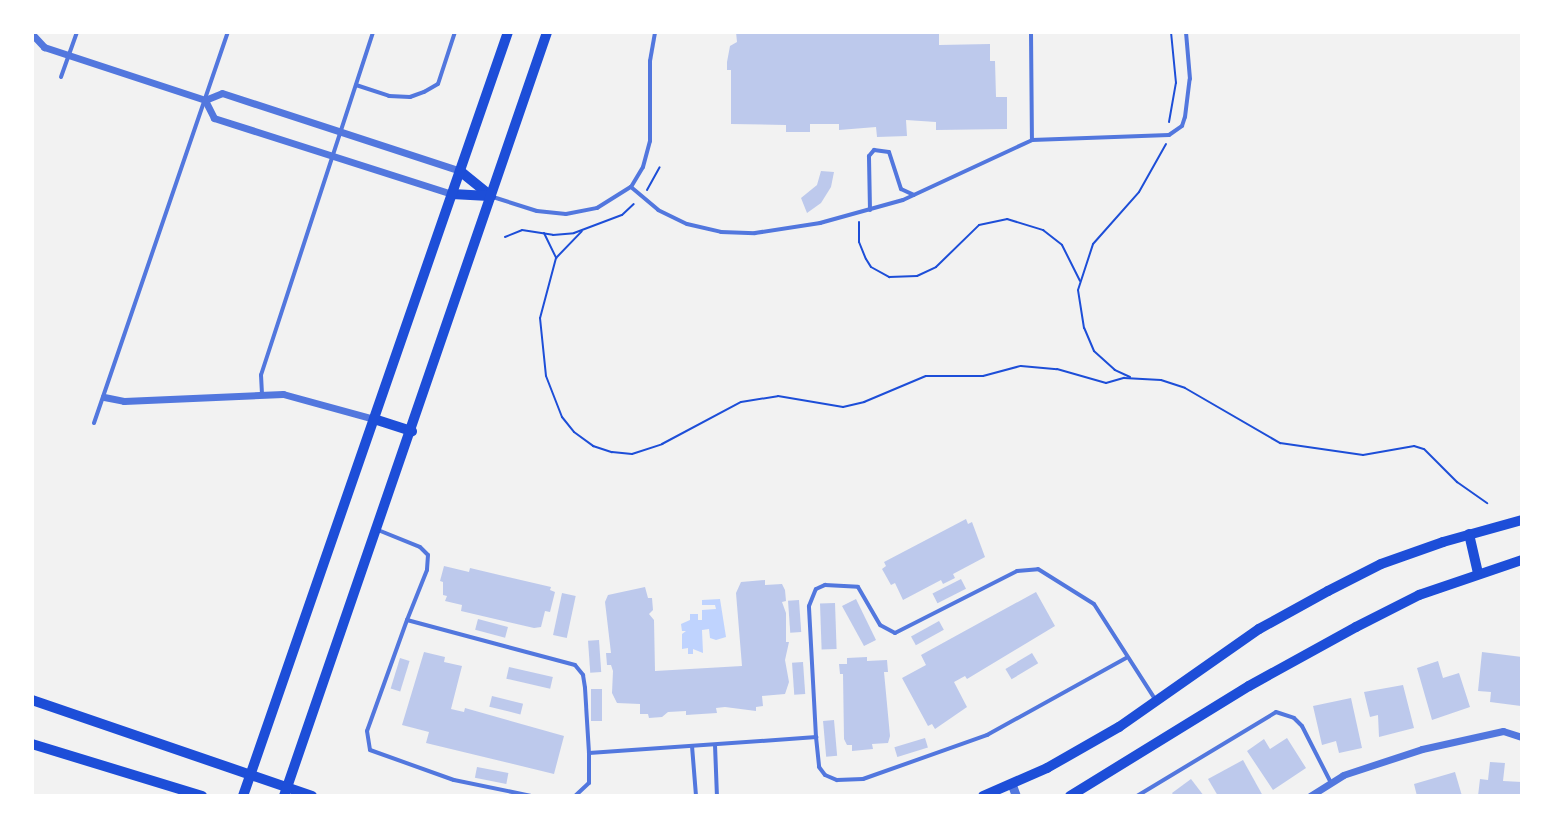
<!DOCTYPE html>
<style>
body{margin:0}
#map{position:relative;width:1554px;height:828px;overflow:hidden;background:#f2f2f2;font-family:Bitter,serif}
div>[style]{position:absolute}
.water>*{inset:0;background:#bfd3fe}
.building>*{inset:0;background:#bdc9ec;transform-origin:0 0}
.path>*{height:2px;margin:-1px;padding:0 1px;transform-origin:1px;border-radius:1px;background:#1d4ed8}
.service>*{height:4px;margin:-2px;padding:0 2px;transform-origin:2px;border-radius:2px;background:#5277de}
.minor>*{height:7px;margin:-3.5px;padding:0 3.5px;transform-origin:3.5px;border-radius:3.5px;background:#5277de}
.tertiary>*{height:9px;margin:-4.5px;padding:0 4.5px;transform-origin:4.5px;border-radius:4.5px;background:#5277de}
.secondary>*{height:10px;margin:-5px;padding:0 5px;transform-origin:5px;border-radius:5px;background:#1d4ed8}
span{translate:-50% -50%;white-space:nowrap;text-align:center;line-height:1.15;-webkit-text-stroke:8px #fff;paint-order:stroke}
.frame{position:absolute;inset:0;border:34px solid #fff;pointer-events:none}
</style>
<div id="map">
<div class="water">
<div style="clip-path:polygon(720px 599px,726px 637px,716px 640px,710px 638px,709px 629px,702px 630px,703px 653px,693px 649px,693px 654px,688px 654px,688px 648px,682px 649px,682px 634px,686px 631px,682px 631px,681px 624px,690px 620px,690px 614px,698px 614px,698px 620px,702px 620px,702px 610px,716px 609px,715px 605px,702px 605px,702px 600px)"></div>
</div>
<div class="building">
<div style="clip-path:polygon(736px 32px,939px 32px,939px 45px,990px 44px,990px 61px,995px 61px,996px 97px,1007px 97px,1007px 129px,936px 130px,936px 122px,906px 120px,907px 136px,877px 137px,876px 127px,839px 130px,839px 124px,810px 124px,810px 132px,786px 132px,786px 125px,731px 124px,731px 70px,727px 70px,727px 62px,730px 46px,737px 42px)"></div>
<div style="clip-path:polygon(821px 171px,834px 172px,831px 187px,821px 203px,807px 213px,801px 198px,817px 185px)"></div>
<div style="clip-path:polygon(966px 519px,968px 524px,972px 522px,985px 557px,953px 574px,955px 578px,943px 584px,941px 580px,903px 600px,895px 583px,891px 585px,882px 569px,886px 566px,884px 562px)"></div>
<div style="clip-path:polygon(444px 566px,469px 572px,470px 568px,551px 587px,550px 590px,555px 592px,550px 612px,545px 611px,541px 627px,534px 628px,461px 611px,462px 605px,445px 601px,447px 596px,443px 595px,443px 582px,440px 581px)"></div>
<div style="left:961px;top:579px;width:11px;height:32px;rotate:63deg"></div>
<div style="clip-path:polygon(765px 580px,765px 585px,782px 584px,785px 590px,786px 601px,782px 602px,786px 613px,786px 642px,789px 642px,785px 660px,789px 682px,785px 694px,762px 696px,763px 706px,756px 707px,756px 711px,725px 707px,716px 708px,717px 713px,686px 715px,686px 711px,668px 712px,662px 717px,649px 718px,648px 714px,640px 714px,640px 704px,617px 703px,612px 693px,613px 671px,611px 665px,607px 665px,606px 653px,611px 653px,605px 602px,608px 595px,645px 587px,648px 598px,652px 598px,653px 610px,649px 614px,654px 620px,655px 671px,742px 666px,736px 593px,741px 582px)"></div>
<div style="clip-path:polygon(1036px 592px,1055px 626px,967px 679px,965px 676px,954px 682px,967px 707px,935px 729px,932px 724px,928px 726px,902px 678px,926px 665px,921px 655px)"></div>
<div style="left:562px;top:593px;width:14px;height:43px;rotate:12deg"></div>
<div style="clip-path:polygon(856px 599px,876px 640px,864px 646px,842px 606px)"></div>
<div style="left:799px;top:600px;width:32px;height:11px;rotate:86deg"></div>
<div style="left:835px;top:603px;width:46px;height:15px;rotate:88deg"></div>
<div style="left:478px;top:619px;width:31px;height:11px;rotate:15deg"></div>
<div style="left:939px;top:621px;width:10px;height:32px;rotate:61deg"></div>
<div style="left:599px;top:640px;width:32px;height:11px;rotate:86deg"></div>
<div style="clip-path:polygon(424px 652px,445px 657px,444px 662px,462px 666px,451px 709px,464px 712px,465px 708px,564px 736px,554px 774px,426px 743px,429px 732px,402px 725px)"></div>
<div style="clip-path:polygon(1482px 652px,1522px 657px,1521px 706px,1490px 702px,1491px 692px,1478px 691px)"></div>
<div style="left:1032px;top:653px;width:12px;height:31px;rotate:59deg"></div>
<div style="clip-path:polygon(867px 657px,867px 661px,887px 660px,888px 672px,884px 672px,890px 736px,888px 743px,872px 744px,873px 749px,852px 751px,852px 745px,847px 745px,844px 739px,843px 674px,840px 674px,839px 664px,847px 664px,847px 658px)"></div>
<div style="left:400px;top:658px;width:10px;height:32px;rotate:17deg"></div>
<div style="clip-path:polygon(1438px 661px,1443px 678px,1459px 673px,1470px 707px,1432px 720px,1417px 668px)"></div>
<div style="left:803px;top:662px;width:32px;height:11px;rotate:86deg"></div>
<div style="left:509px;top:667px;width:45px;height:12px;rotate:13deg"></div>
<div style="clip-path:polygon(1403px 685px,1414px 728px,1379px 737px,1378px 715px,1370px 717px,1364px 692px)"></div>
<div style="left:591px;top:689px;width:11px;height:32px"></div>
<div style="left:492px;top:696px;width:32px;height:11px;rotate:14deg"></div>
<div style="clip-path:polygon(1351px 698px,1362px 748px,1339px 753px,1336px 741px,1322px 745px,1313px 706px)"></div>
<div style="left:834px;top:720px;width:36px;height:11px;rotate:85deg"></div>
<div style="left:925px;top:738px;width:10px;height:32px;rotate:73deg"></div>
<div style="clip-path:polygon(1287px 738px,1306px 768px,1273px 790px,1247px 751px,1264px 739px,1270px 749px)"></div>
<div style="clip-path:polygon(1243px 760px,1263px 796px,1218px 796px,1208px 779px)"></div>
<div style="clip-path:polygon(1490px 762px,1505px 763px,1503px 781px,1522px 782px,1522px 796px,1478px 796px,1480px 779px,1488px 780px)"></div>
<div style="left:477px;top:767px;width:32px;height:11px;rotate:11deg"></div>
<div style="clip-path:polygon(1455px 772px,1462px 796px,1417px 796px,1414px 784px)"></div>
<div style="clip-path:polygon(1191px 779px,1204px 796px,1174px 796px,1172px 793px)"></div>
</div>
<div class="path">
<div style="left:1169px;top:122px;width:40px;rotate:-80deg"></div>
<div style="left:1176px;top:83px;width:51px;rotate:-95.6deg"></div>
<div style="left:647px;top:190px;width:26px;rotate:-61deg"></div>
<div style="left:859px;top:222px;width:20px;rotate:90deg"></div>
<div style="left:859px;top:242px;width:18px;rotate:68deg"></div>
<div style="left:866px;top:259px;width:9px;rotate:58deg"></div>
<div style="left:871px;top:267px;width:21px;rotate:29deg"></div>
<div style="left:889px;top:277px;width:28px;rotate:-2deg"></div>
<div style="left:917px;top:276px;width:21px;rotate:-25deg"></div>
<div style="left:936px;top:267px;width:60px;rotate:-44.3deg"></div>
<div style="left:979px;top:225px;width:29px;rotate:-12deg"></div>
<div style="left:1007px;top:219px;width:38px;rotate:17deg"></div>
<div style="left:1043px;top:230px;width:24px;rotate:38deg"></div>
<div style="left:1062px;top:245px;width:40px;rotate:63.4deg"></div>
<div style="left:544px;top:233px;width:28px;rotate:64deg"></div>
<div style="left:556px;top:258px;width:62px;rotate:104.9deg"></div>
<div style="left:540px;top:318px;width:58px;rotate:84.1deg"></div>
<div style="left:546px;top:376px;width:44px;rotate:68.7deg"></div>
<div style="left:562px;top:417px;width:19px;rotate:51deg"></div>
<div style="left:574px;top:432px;width:24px;rotate:36deg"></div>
<div style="left:593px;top:446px;width:20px;rotate:18deg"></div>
<div style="left:612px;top:452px;width:20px;rotate:6deg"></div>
<div style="left:632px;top:454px;width:32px;rotate:-18deg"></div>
<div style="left:662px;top:444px;width:89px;rotate:-28deg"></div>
<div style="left:741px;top:402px;width:37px;rotate:-9deg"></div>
<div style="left:778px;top:396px;width:66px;rotate:9.6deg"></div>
<div style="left:843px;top:407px;width:22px;rotate:-13deg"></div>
<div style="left:864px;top:402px;width:67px;rotate:-22.8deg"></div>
<div style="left:926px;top:376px;width:57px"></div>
<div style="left:983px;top:376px;width:39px;rotate:-15deg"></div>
<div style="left:1021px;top:366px;width:36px;rotate:5deg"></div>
<div style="left:1057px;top:369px;width:51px;rotate:15.9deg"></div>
<div style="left:1106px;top:383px;width:19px;rotate:-16deg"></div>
<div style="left:1124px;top:378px;width:37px;rotate:3deg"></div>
<div style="left:1161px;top:380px;width:25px;rotate:18deg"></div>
<div style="left:1185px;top:388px;width:110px;rotate:30.1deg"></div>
<div style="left:1280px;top:443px;width:84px;rotate:8.2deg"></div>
<div style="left:1363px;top:455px;width:52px;rotate:-10deg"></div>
<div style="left:1414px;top:446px;width:10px;rotate:17deg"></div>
<div style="left:1424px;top:449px;width:47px;rotate:45deg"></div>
<div style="left:1457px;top:482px;width:37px;rotate:35deg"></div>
<div style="left:505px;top:237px;width:18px;rotate:-22deg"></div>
<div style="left:522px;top:230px;width:31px;rotate:9deg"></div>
<div style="left:553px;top:235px;width:21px;rotate:-5deg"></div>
<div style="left:574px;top:233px;width:51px;rotate:-20.6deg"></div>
<div style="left:622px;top:215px;width:16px;rotate:-43deg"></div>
<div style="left:556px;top:258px;width:37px;rotate:-46deg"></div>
<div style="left:1130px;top:377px;width:17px;rotate:-155deg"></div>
<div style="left:1115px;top:370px;width:28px;rotate:-138deg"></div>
<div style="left:1094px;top:351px;width:25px;rotate:-113deg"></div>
<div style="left:1084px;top:328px;width:38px;rotate:-99deg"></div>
<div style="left:1078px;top:290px;width:48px;rotate:-71.9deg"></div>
<div style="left:1093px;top:244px;width:69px;rotate:-48.5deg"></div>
<div style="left:1139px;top:192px;width:55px;rotate:-60.6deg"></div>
</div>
<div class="service">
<div style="left:1031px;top:32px;width:108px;rotate:89.5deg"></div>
<div style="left:61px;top:77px;width:48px;rotate:-70.4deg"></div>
<div style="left:356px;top:85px;width:35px;rotate:18deg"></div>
<div style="left:389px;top:96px;width:21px;rotate:3deg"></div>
<div style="left:410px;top:97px;width:15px;rotate:-20deg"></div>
<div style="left:424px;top:92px;width:16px;rotate:-30deg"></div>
<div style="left:438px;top:84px;width:55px;rotate:-71.9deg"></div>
<div style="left:631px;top:187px;width:35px;rotate:40deg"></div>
<div style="left:658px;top:210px;width:32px;rotate:26deg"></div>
<div style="left:687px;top:224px;width:35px;rotate:13deg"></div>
<div style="left:721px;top:232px;width:34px;rotate:2deg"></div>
<div style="left:755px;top:233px;width:66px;rotate:-8.7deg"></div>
<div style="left:820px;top:223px;width:86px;rotate:-15.5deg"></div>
<div style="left:903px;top:200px;width:142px;rotate:-24.9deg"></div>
<div style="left:1032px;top:140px;width:137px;rotate:-2.1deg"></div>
<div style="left:1169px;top:135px;width:16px;rotate:-35deg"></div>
<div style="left:1182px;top:126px;width:9px;rotate:-72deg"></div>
<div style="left:1185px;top:117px;width:38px;rotate:-83deg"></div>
<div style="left:1190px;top:79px;width:47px;rotate:-94.9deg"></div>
<div style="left:493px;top:197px;width:46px;rotate:17.7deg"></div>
<div style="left:537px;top:211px;width:29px;rotate:6deg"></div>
<div style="left:566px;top:214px;width:32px;rotate:-11deg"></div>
<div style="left:597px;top:208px;width:40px;rotate:-32deg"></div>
<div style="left:631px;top:187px;width:23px;rotate:-59deg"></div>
<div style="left:643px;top:167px;width:27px;rotate:-75deg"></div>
<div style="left:650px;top:141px;width:80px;rotate:-90deg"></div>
<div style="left:650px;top:61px;width:29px;rotate:-80deg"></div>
<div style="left:870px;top:210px;width:54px;rotate:-91.1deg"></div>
<div style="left:869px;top:156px;width:8px;rotate:-50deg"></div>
<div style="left:874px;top:150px;width:15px;rotate:8deg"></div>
<div style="left:889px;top:152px;width:39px;rotate:72deg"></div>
<div style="left:901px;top:189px;width:14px;rotate:25deg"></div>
<div style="left:262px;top:394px;width:19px;rotate:-93deg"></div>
<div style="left:261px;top:375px;width:361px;rotate:-71.9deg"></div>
<div style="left:94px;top:423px;width:413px;rotate:-71.1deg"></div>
<div style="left:378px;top:530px;width:45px;rotate:22deg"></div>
<div style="left:420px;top:547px;width:11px;rotate:45deg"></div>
<div style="left:428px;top:555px;width:15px;rotate:94deg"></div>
<div style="left:427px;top:570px;width:54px;rotate:111.8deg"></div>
<div style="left:407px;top:620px;width:174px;rotate:15deg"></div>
<div style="left:575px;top:665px;width:13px;rotate:51deg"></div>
<div style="left:583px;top:675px;width:13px;rotate:81deg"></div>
<div style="left:585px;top:688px;width:65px;rotate:86.5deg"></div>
<div style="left:589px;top:753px;width:228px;rotate:-4deg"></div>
<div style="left:816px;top:737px;width:30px;rotate:84deg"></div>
<div style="left:819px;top:767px;width:10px;rotate:53deg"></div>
<div style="left:825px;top:775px;width:13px;rotate:23deg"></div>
<div style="left:837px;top:780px;width:26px;rotate:-2deg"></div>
<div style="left:863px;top:779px;width:132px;rotate:-19.5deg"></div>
<div style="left:987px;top:735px;width:159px;rotate:-29deg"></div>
<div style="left:407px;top:620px;width:118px;rotate:109.8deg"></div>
<div style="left:367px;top:731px;width:19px;rotate:81deg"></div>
<div style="left:370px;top:750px;width:89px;rotate:19.7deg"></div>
<div style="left:454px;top:780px;width:80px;rotate:11.6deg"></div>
<div style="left:816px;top:737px;width:131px;rotate:-93.1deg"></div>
<div style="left:809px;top:606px;width:18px;rotate:-68deg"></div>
<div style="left:816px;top:589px;width:10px;rotate:-24deg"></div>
<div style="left:825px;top:585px;width:33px;rotate:3deg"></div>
<div style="left:858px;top:587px;width:44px;rotate:59.9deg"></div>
<div style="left:880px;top:625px;width:17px;rotate:28deg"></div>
<div style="left:895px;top:633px;width:137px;rotate:-26.9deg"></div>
<div style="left:1017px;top:571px;width:21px;rotate:-5deg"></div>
<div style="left:1038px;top:569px;width:66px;rotate:32deg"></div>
<div style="left:1094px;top:604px;width:113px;rotate:57.3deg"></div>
<div style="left:715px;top:745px;width:51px;rotate:87.8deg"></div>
<div style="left:692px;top:746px;width:50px;rotate:85.4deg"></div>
<div style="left:575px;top:796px;width:19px;rotate:-43deg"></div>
<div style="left:589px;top:783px;width:30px;rotate:-90deg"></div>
<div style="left:1137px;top:796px;width:162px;rotate:-31.1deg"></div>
<div style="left:1276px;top:712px;width:19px;rotate:18deg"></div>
<div style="left:1294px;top:718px;width:11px;rotate:45deg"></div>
<div style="left:1302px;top:726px;width:64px;rotate:63deg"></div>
</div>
<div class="minor">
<div style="left:32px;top:34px;width:18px;rotate:47deg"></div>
<div style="left:44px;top:47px;width:169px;rotate:18.2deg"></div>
<div style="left:452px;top:194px;width:250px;rotate:-162.3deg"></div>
<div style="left:214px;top:118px;width:20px;rotate:-117deg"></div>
<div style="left:205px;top:100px;width:18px;rotate:-22deg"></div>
<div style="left:222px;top:93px;width:250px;rotate:18.1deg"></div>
<div style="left:104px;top:397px;width:20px;rotate:11deg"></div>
<div style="left:124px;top:401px;width:159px;rotate:-2.5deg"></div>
<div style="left:283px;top:394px;width:94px;rotate:15.4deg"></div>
<div style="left:1310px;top:796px;width:39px;rotate:-32deg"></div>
<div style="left:1343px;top:775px;width:83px;rotate:-18.2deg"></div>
<div style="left:1422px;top:749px;width:83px;rotate:-12.5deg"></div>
<div style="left:1503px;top:731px;width:20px;rotate:18deg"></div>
</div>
<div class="tertiary">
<div style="left:1012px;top:785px;width:12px;rotate:70deg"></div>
</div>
<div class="secondary">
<div style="left:460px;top:171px;width:40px;rotate:39deg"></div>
<div style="left:452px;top:194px;width:37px;rotate:3deg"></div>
<div style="left:374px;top:419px;width:40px;rotate:18deg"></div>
<div style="left:1469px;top:534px;width:39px;rotate:77deg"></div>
<div style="left:32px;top:700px;width:296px;rotate:18.9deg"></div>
<div style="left:32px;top:744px;width:178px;rotate:17deg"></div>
<div style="left:243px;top:796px;width:809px;rotate:-70.87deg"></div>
<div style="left:284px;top:796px;width:808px;rotate:-71deg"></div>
<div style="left:983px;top:796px;width:70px;rotate:-23.6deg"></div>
<div style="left:1047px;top:768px;width:83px;rotate:-29.7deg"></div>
<div style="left:1119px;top:727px;width:171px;rotate:-35deg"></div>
<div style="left:1259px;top:629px;width:79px;rotate:-28.8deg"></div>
<div style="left:1328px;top:591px;width:59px;rotate:-27deg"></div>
<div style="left:1381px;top:564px;width:66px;rotate:-19.5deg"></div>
<div style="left:1443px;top:542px;width:82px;rotate:-15.6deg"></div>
<div style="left:1070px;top:796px;width:210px;rotate:-31.6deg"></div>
<div style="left:1249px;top:686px;width:122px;rotate:-28.9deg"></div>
<div style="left:1356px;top:627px;width:71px;rotate:-26.9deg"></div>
<div style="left:1419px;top:595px;width:109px;rotate:-18.8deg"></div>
</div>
<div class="frame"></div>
</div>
